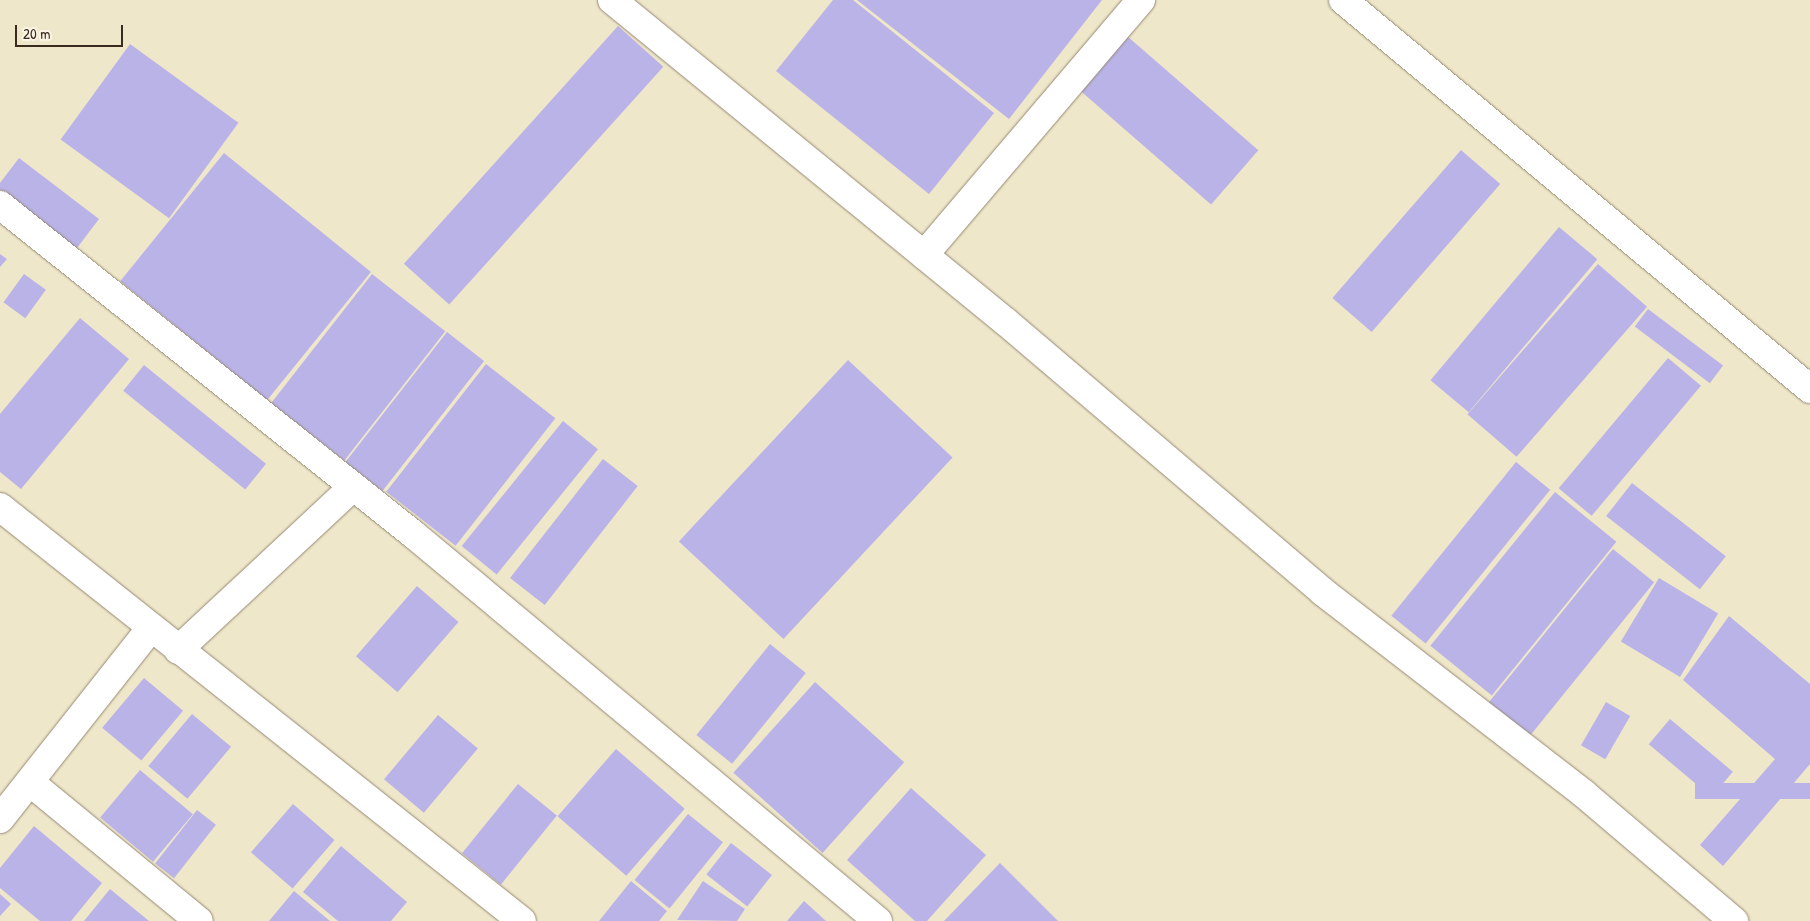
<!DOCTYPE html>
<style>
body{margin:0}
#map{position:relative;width:1810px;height:921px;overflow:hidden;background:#efe7ca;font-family:"Patrick Hand",sans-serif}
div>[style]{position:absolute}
.building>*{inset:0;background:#bab3e7;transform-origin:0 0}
.roads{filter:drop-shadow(0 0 1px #958874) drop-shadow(0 0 1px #958874)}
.minor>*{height:28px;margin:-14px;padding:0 14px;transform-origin:14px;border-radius:14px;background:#fff}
span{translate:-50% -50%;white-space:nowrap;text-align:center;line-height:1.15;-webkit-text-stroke:4.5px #fcf5e5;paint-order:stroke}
.scale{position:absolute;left:15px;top:25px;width:108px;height:22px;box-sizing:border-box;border:2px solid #3b2a1e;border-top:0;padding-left:6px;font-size:15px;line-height:18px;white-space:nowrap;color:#3b2a1e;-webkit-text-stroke:4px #fcf5e5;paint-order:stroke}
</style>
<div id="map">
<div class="building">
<div style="clip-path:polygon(833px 0,853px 0,994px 113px,929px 194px,776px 71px)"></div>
<div style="clip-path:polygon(857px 0,1102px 0,1009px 119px)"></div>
<div style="left:618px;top:26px;width:61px;height:320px;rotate:42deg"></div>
<div style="left:1127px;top:36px;width:174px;height:72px;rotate:41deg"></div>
<div style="left:130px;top:44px;width:134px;height:118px;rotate:36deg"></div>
<div style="left:1461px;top:150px;width:52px;height:196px;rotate:41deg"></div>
<div style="left:224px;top:153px;width:189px;height:165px;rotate:39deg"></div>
<div style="clip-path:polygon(19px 158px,99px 219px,74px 252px,0 196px,0 183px)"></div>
<div style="left:1559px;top:227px;width:50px;height:200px;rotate:40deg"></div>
<div style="clip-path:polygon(0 254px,7px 259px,0 267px)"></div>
<div style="left:1598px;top:264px;width:65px;height:199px;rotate:41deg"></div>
<div style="left:24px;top:274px;width:27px;height:35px;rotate:36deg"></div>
<div style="left:372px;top:274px;width:93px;height:164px;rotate:38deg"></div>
<div style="left:1648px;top:309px;width:94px;height:22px;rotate:37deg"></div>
<div style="clip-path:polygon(80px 318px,129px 359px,21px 489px,0 472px,0 414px)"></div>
<div style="left:447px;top:332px;width:47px;height:165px;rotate:38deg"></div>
<div style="left:1668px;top:358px;width:43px;height:170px;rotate:40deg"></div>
<div style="left:848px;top:360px;width:143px;height:248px;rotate:43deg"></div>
<div style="left:486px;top:364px;width:88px;height:162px;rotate:38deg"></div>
<div style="left:144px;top:365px;width:157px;height:33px;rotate:39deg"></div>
<div style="left:563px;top:421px;width:45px;height:161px;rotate:39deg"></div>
<div style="left:603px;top:459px;width:44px;height:151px;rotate:38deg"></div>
<div style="left:1516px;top:462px;width:44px;height:198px;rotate:39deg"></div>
<div style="left:1632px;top:483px;width:119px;height:42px;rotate:38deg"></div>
<div style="left:1555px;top:492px;width:79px;height:198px;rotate:39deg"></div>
<div style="left:1613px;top:549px;width:53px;height:198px;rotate:39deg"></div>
<div style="left:1659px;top:578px;width:69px;height:74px;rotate:31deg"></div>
<div style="left:417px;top:586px;width:55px;height:93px;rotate:41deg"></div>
<div style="clip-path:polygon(1729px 616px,1810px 684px,1810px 764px,1723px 866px,1700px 845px,1775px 759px,1683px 680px)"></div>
<div style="left:770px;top:644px;width:46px;height:117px;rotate:39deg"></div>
<div style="left:144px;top:678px;width:51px;height:65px;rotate:40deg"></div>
<div style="left:815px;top:682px;width:120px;height:122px;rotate:42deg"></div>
<div style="left:1606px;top:702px;width:28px;height:50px;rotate:30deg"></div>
<div style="left:192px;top:714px;width:51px;height:68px;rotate:40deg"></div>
<div style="left:438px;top:715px;width:52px;height:84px;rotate:40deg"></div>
<div style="left:1670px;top:719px;width:82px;height:33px;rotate:40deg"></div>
<div style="left:616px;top:749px;width:91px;height:89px;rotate:41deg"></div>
<div style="left:140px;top:770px;width:69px;height:62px;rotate:40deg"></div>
<div style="left:1810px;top:783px;width:16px;height:115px;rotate:90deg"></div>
<div style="left:518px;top:784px;width:50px;height:89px;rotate:39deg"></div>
<div style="clip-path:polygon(911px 788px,986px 855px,927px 921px,915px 921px,847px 860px)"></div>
<div style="left:293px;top:804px;width:55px;height:64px;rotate:41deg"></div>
<div style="left:197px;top:810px;width:24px;height:68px;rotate:38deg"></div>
<div style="left:688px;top:814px;width:45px;height:85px;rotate:39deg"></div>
<div style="clip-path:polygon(34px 826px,102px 883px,71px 921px,40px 921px,0 888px,0 868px)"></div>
<div style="left:731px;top:843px;width:52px;height:40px;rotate:38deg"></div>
<div style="clip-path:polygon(341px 846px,407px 902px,391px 921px,338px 921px,303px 892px)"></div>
<div style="clip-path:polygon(1000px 863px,1058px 921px,944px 921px)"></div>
<div style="clip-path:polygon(631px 881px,667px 911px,659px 921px,599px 921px)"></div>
<div style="clip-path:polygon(703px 881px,745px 909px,737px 921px,677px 920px)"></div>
<div style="clip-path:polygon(110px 889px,149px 921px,84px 921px)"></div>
<div style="clip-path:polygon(294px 891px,330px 921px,269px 921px)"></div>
<div style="clip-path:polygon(0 894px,11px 904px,0 916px)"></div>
<div style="clip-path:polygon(804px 901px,826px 921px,787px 921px)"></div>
</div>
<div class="roads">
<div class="minor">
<div style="left:612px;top:0;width:509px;rotate:39.26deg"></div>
<div style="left:1006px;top:322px;width:416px;rotate:40.4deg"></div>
<div style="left:1323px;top:592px;width:330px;rotate:37.7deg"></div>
<div style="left:1584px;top:794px;width:197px;rotate:40.3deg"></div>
<div style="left:1343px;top:0;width:608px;rotate:39.79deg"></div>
<div style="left:0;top:205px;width:528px;rotate:38.54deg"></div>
<div style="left:413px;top:534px;width:605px;rotate:39.77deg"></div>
<div style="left:924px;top:255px;width:335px;rotate:-49.6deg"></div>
<div style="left:0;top:507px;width:666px;rotate:38.42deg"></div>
<div style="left:178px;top:650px;width:239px;rotate:-43deg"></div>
<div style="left:31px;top:783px;width:217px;rotate:39.4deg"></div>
<div style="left:0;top:819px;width:243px;rotate:-51.7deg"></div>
</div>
</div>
<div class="scale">20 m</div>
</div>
